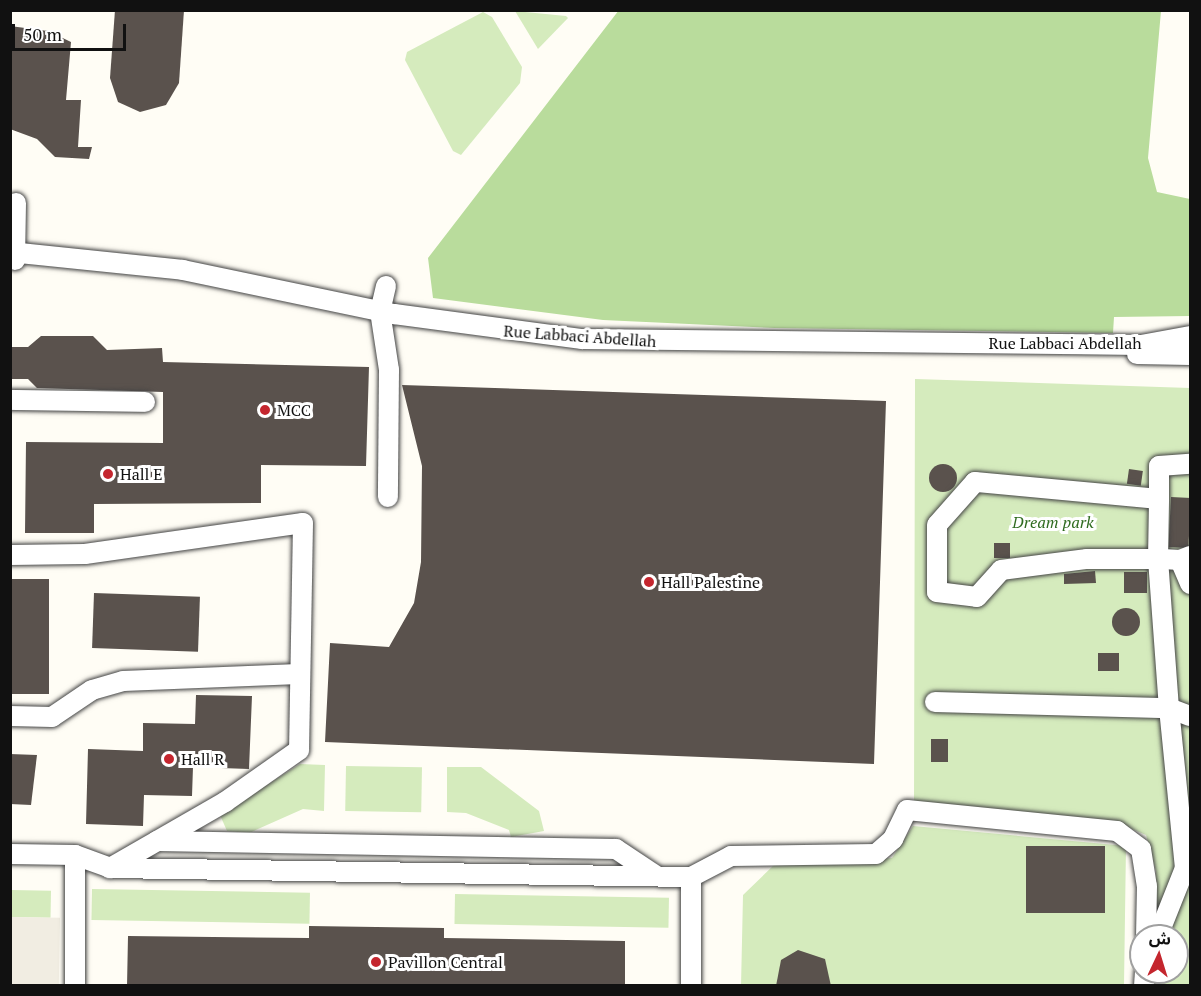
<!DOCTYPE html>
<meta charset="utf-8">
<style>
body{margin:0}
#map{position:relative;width:1201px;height:996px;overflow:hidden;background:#fffdf5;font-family:"PT Serif","Noto Sans Arabic",serif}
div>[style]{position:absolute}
.green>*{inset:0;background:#d5ebbd;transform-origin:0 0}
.forest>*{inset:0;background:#b9dc9c}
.plaza>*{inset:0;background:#f1ede2;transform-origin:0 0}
.building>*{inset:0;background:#5a524d;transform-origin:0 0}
.round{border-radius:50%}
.roads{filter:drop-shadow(0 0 2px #444) drop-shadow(0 0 2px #444)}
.minor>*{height:20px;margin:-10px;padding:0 10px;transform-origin:10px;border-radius:10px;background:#fff}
.dots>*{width:16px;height:16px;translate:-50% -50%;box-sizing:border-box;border:3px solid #fff;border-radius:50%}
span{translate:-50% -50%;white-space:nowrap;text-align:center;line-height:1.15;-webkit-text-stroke:6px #fff;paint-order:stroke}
.street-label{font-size:16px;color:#111}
.poi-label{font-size:16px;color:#111}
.left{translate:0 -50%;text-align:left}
.park-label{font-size:16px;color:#2f6b1f;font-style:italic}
.frame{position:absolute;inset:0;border:12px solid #111;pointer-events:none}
.north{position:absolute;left:1129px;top:924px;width:60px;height:60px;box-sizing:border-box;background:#fff;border:2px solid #a0a0a0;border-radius:50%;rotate:4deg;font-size:16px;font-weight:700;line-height:24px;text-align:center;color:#111}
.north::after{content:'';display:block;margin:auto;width:21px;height:27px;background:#c4262e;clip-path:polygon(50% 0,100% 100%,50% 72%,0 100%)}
.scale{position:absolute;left:12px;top:24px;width:114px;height:27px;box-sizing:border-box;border:3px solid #111;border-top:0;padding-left:8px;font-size:18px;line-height:21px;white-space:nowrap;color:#111;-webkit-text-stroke:4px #fff;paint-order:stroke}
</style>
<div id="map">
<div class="green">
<div style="clip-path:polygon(515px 11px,566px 16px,568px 18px,538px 49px)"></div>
<div style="clip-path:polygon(483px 12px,492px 17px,522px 67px,520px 83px,461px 155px,453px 151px,405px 60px,407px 52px)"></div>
<div style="clip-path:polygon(915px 379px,1190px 388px,1190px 985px,1153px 985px,1154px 972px,1177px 972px,1177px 936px,1155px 936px,1156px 871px,1146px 835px,1113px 821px,914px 805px)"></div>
<div style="clip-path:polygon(300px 764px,325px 765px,324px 811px,303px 809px,249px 833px,227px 831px,220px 815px)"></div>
<div style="left:346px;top:766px;width:76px;height:45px;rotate:1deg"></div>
<div style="clip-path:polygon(447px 767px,481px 767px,539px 811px,544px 831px,511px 837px,509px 830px,466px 813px,447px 812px)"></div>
<div style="clip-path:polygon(913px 826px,1126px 846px,1124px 985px,741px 986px,743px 895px,774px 865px,892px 858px)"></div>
<div style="left:92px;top:889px;width:218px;height:31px;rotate:1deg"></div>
<div style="left:11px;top:890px;width:40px;height:27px;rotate:1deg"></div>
<div style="left:455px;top:894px;width:214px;height:30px;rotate:1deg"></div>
</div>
<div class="forest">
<div style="clip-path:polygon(619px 10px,1161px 11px,1148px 158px,1157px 192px,1190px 199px,1190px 316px,1114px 317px,1113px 333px,775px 328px,603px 320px,433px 298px,428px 258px)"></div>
</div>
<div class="plaza">
<div style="left:11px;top:917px;width:49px;height:68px;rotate:1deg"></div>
</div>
<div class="building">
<div style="clip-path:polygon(115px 10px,184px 10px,179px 83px,166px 105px,140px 112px,118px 102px,110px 78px)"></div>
<div style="clip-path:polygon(10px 26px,48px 31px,71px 42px,66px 100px,81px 100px,78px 147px,92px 147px,89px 159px,55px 157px,37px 139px,10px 129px)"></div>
<div style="clip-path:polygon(41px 336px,93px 336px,107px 350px,162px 348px,163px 362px,369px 367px,366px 466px,261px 465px,261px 503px,94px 504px,94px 533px,25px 533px,26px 442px,163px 443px,163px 392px,37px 388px,28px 379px,10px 379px,10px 347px,28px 347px)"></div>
<div style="clip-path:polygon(402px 385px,886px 401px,874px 764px,325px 742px,330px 643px,389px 647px,414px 603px,421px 562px,422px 466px)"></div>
<div class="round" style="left:929px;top:464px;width:28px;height:28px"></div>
<div style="left:1129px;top:469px;width:14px;height:15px;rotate:8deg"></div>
<div style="left:1171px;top:497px;width:20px;height:50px;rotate:3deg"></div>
<div style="left:994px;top:543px;width:16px;height:15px"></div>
<div style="clip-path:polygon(1095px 571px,1096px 583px,1064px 584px,1064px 574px)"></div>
<div style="left:1124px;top:572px;width:23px;height:21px"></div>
<div style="left:10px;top:579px;width:39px;height:115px"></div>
<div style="left:94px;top:593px;width:106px;height:55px;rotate:2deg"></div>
<div class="round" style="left:1112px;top:608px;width:28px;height:28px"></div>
<div style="left:1098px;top:653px;width:21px;height:18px"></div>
<div style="clip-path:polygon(196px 695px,252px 696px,249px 769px,193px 767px,192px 796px,144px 795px,143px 826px,86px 824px,88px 749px,143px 751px,143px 723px,195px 724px)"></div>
<div style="left:931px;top:739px;width:17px;height:23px"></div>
<div style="clip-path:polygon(10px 754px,37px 755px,31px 805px,10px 804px)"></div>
<div style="left:1026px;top:846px;width:79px;height:67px"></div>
<div style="clip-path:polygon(309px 926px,444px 928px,444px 938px,625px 941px,625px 986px,127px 986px,128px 936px,309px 938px)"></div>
<div style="clip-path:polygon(798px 950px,825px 959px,831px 986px,776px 986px,781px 960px)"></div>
</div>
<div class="roads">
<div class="minor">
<div style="left:10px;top:252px;width:174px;rotate:5.9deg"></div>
<div style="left:183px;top:270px;width:216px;rotate:11.8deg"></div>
<div style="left:394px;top:314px;width:190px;rotate:7.6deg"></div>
<div style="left:582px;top:339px;width:559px;rotate:0.61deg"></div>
<div style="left:1141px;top:345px;width:50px;rotate:-10.4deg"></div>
<div style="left:15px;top:260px;width:57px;rotate:-89deg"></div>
<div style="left:386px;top:286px;width:26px;rotate:103deg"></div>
<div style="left:380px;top:311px;width:60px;rotate:81.3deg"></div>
<div style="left:389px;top:370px;width:127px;rotate:90.5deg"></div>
<div style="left:1137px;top:354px;width:53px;rotate:1.1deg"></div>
<div style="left:10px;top:400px;width:135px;rotate:0.8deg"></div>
<div style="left:1159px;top:499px;width:185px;rotate:-174.7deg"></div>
<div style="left:975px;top:482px;width:57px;rotate:131.5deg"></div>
<div style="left:937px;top:525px;width:67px;rotate:90deg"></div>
<div style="left:937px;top:592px;width:40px;rotate:7.1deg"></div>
<div style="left:977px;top:597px;width:36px;rotate:-48deg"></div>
<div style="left:1001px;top:570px;width:87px;rotate:-7.3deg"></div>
<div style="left:1087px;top:559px;width:71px"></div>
<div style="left:1158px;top:559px;width:60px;rotate:-89deg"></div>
<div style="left:1159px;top:499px;width:33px;rotate:-90deg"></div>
<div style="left:1159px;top:466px;width:31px;rotate:-4deg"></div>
<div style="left:10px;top:555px;width:75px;rotate:-0.8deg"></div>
<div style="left:85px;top:554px;width:220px;rotate:-8.1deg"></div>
<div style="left:303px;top:523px;width:227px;rotate:91deg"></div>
<div style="left:299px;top:750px;width:90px;rotate:144.9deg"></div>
<div style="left:225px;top:802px;width:133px;rotate:150.1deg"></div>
<div style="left:1190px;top:556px;width:11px;rotate:158deg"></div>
<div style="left:1180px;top:560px;width:26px;rotate:67deg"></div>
<div style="left:1180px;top:560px;width:22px;rotate:-177deg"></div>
<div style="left:1158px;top:559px;width:149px;rotate:85.8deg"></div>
<div style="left:1169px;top:708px;width:22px;rotate:21deg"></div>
<div style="left:935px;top:702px;width:234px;rotate:1.5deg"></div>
<div style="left:1169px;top:708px;width:161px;rotate:84.3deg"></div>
<div style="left:1185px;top:868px;width:73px;rotate:111.7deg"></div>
<div style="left:10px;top:716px;width:42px;rotate:1.4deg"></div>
<div style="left:52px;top:717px;width:48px;rotate:-34deg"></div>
<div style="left:92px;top:690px;width:32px;rotate:-16deg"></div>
<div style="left:123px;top:681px;width:176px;rotate:-2.3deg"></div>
<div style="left:157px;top:841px;width:459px;rotate:1deg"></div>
<div style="left:616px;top:849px;width:47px;rotate:33.7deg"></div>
<div style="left:10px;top:854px;width:65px;rotate:0.9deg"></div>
<div style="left:75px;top:855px;width:37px;rotate:20deg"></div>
<div style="left:110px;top:868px;width:581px;rotate:0.89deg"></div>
<div style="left:691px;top:877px;width:109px;rotate:90deg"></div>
<div style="left:691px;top:877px;width:45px;rotate:-27.7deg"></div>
<div style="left:731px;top:856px;width:145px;rotate:-0.8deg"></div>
<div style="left:876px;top:854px;width:23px;rotate:-41deg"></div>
<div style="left:893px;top:839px;width:32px;rotate:-64deg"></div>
<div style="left:907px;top:810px;width:211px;rotate:5.7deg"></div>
<div style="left:1117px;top:831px;width:30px;rotate:37deg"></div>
<div style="left:1141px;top:849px;width:37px;rotate:81deg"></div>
<div style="left:1147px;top:886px;width:50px;rotate:91.1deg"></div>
<div style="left:75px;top:986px;width:131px;rotate:-90deg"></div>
<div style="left:1144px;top:986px;width:14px;rotate:-86deg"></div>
</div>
</div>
<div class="dots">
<div style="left:265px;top:410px;background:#c4262e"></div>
<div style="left:108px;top:474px;background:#c4262e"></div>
<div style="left:649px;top:582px;background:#c4262e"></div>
<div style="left:169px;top:759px;background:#c4262e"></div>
<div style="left:376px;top:962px;background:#c4262e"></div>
</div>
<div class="street-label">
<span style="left:580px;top:336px;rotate:4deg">Rue Labbaci Abdellah</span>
<span style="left:1065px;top:343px">Rue Labbaci Abdellah</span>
</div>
<div class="poi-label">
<span class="left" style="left:277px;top:410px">MCC</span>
<span class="left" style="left:120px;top:474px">Hall E</span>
<span class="left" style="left:661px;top:582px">Hall Palestine</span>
<span class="left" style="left:181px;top:759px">Hall R</span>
<span class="left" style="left:388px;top:962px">Pavillon Central</span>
</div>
<div class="park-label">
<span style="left:1053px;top:522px">Dream park</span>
</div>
<div class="frame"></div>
<div class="north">ش</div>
<div class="scale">50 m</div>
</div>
